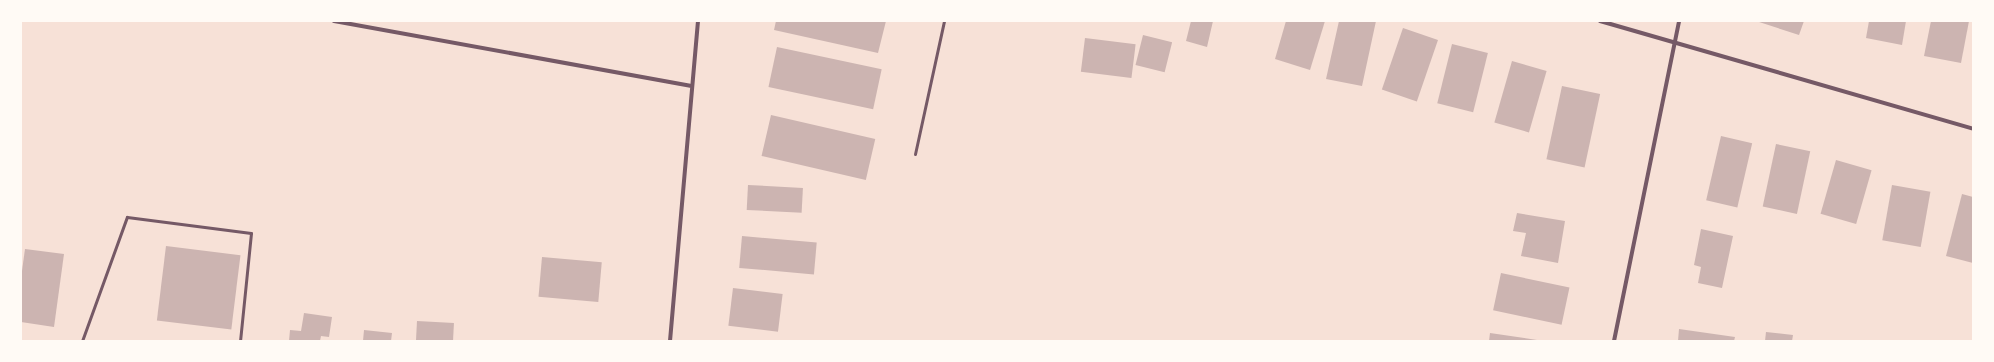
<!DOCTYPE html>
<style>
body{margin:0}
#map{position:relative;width:1994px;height:362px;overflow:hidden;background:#f7e1d7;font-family:Mulish,sans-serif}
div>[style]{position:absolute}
.building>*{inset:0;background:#ccb4b1;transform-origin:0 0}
.service>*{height:3px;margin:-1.5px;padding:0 1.5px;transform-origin:1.5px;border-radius:1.5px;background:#755966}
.minor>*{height:4px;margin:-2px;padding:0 2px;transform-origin:2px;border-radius:2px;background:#755966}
span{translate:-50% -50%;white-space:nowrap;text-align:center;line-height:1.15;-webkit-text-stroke:3.5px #fffaf5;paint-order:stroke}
.frame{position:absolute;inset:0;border:22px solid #fffaf5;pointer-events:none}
</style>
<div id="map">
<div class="building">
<div style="clip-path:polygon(776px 21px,886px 21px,878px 53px,774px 30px)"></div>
<div style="clip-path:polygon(1191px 21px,1213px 21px,1207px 47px,1186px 41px)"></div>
<div style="clip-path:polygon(1286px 21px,1325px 21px,1310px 70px,1275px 59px)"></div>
<div style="clip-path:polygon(1339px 21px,1376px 21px,1362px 86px,1326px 79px)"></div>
<div style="clip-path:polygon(1756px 21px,1804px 21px,1799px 35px)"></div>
<div style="clip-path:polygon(1869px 21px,1906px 21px,1902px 45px,1866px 38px)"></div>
<div style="clip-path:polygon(1931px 21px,1969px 21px,1961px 63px,1924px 56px)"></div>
<div style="left:1403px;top:28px;width:37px;height:65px;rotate:19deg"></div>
<div style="left:1143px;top:35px;width:30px;height:31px;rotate:14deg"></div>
<div style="left:1085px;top:38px;width:51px;height:34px;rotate:7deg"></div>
<div style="left:1452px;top:44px;width:37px;height:61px;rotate:14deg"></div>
<div style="left:777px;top:47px;width:107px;height:41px;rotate:12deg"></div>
<div style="left:1512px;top:61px;width:36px;height:64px;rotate:16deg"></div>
<div style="left:1562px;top:86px;width:39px;height:75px;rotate:12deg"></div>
<div style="left:771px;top:115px;width:107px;height:42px;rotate:13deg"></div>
<div style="left:1721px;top:136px;width:32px;height:66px;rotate:13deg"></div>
<div style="left:1776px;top:144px;width:35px;height:64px;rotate:12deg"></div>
<div style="left:1836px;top:160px;width:37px;height:56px;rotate:16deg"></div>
<div style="left:748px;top:185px;width:55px;height:25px;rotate:3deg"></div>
<div style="left:1892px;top:185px;width:39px;height:56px;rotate:10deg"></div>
<div style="clip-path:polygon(1962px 194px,1973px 197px,1973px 263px,1946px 256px)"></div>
<div style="clip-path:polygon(1517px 213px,1565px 221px,1558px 263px,1521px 256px,1526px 233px,1513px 231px)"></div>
<div style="clip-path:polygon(1701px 229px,1733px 236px,1722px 288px,1698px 283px,1701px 267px,1694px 265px)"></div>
<div style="left:742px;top:236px;width:75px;height:32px;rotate:5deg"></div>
<div style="left:166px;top:246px;width:75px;height:75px;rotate:7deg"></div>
<div style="clip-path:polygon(25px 249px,64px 254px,54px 327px,21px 322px,21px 278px)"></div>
<div style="left:542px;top:257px;width:60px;height:40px;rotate:5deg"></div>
<div style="left:1501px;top:273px;width:70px;height:38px;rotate:12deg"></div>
<div style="left:733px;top:288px;width:50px;height:38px;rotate:7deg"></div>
<div style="clip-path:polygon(304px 313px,332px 317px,329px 337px,321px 336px,320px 341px,289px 341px,290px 330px,301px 331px)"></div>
<div style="left:417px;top:321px;width:37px;height:20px;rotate:3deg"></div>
<div style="clip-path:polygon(1679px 329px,1735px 337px,1734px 341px,1678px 341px)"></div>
<div style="clip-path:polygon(364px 330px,392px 333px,391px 341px,363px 341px)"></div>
<div style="clip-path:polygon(1766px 332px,1793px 335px,1792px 341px,1765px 341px)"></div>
<div style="clip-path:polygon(1490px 333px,1537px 340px,1537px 341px,1489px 341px)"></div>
</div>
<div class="service">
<div style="left:915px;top:154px;width:136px;rotate:-77.7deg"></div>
<div style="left:82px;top:341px;width:132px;rotate:-70.1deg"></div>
<div style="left:127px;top:217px;width:125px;rotate:7.4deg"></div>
<div style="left:251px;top:233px;width:109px;rotate:95.8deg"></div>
</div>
<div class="minor">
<div style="left:334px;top:21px;width:362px;rotate:10.3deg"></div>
<div style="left:1600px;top:21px;width:388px;rotate:16.1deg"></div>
<div style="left:670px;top:341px;width:321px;rotate:-85deg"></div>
<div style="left:1614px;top:341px;width:327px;rotate:-78.5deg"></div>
</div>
<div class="frame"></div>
</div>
